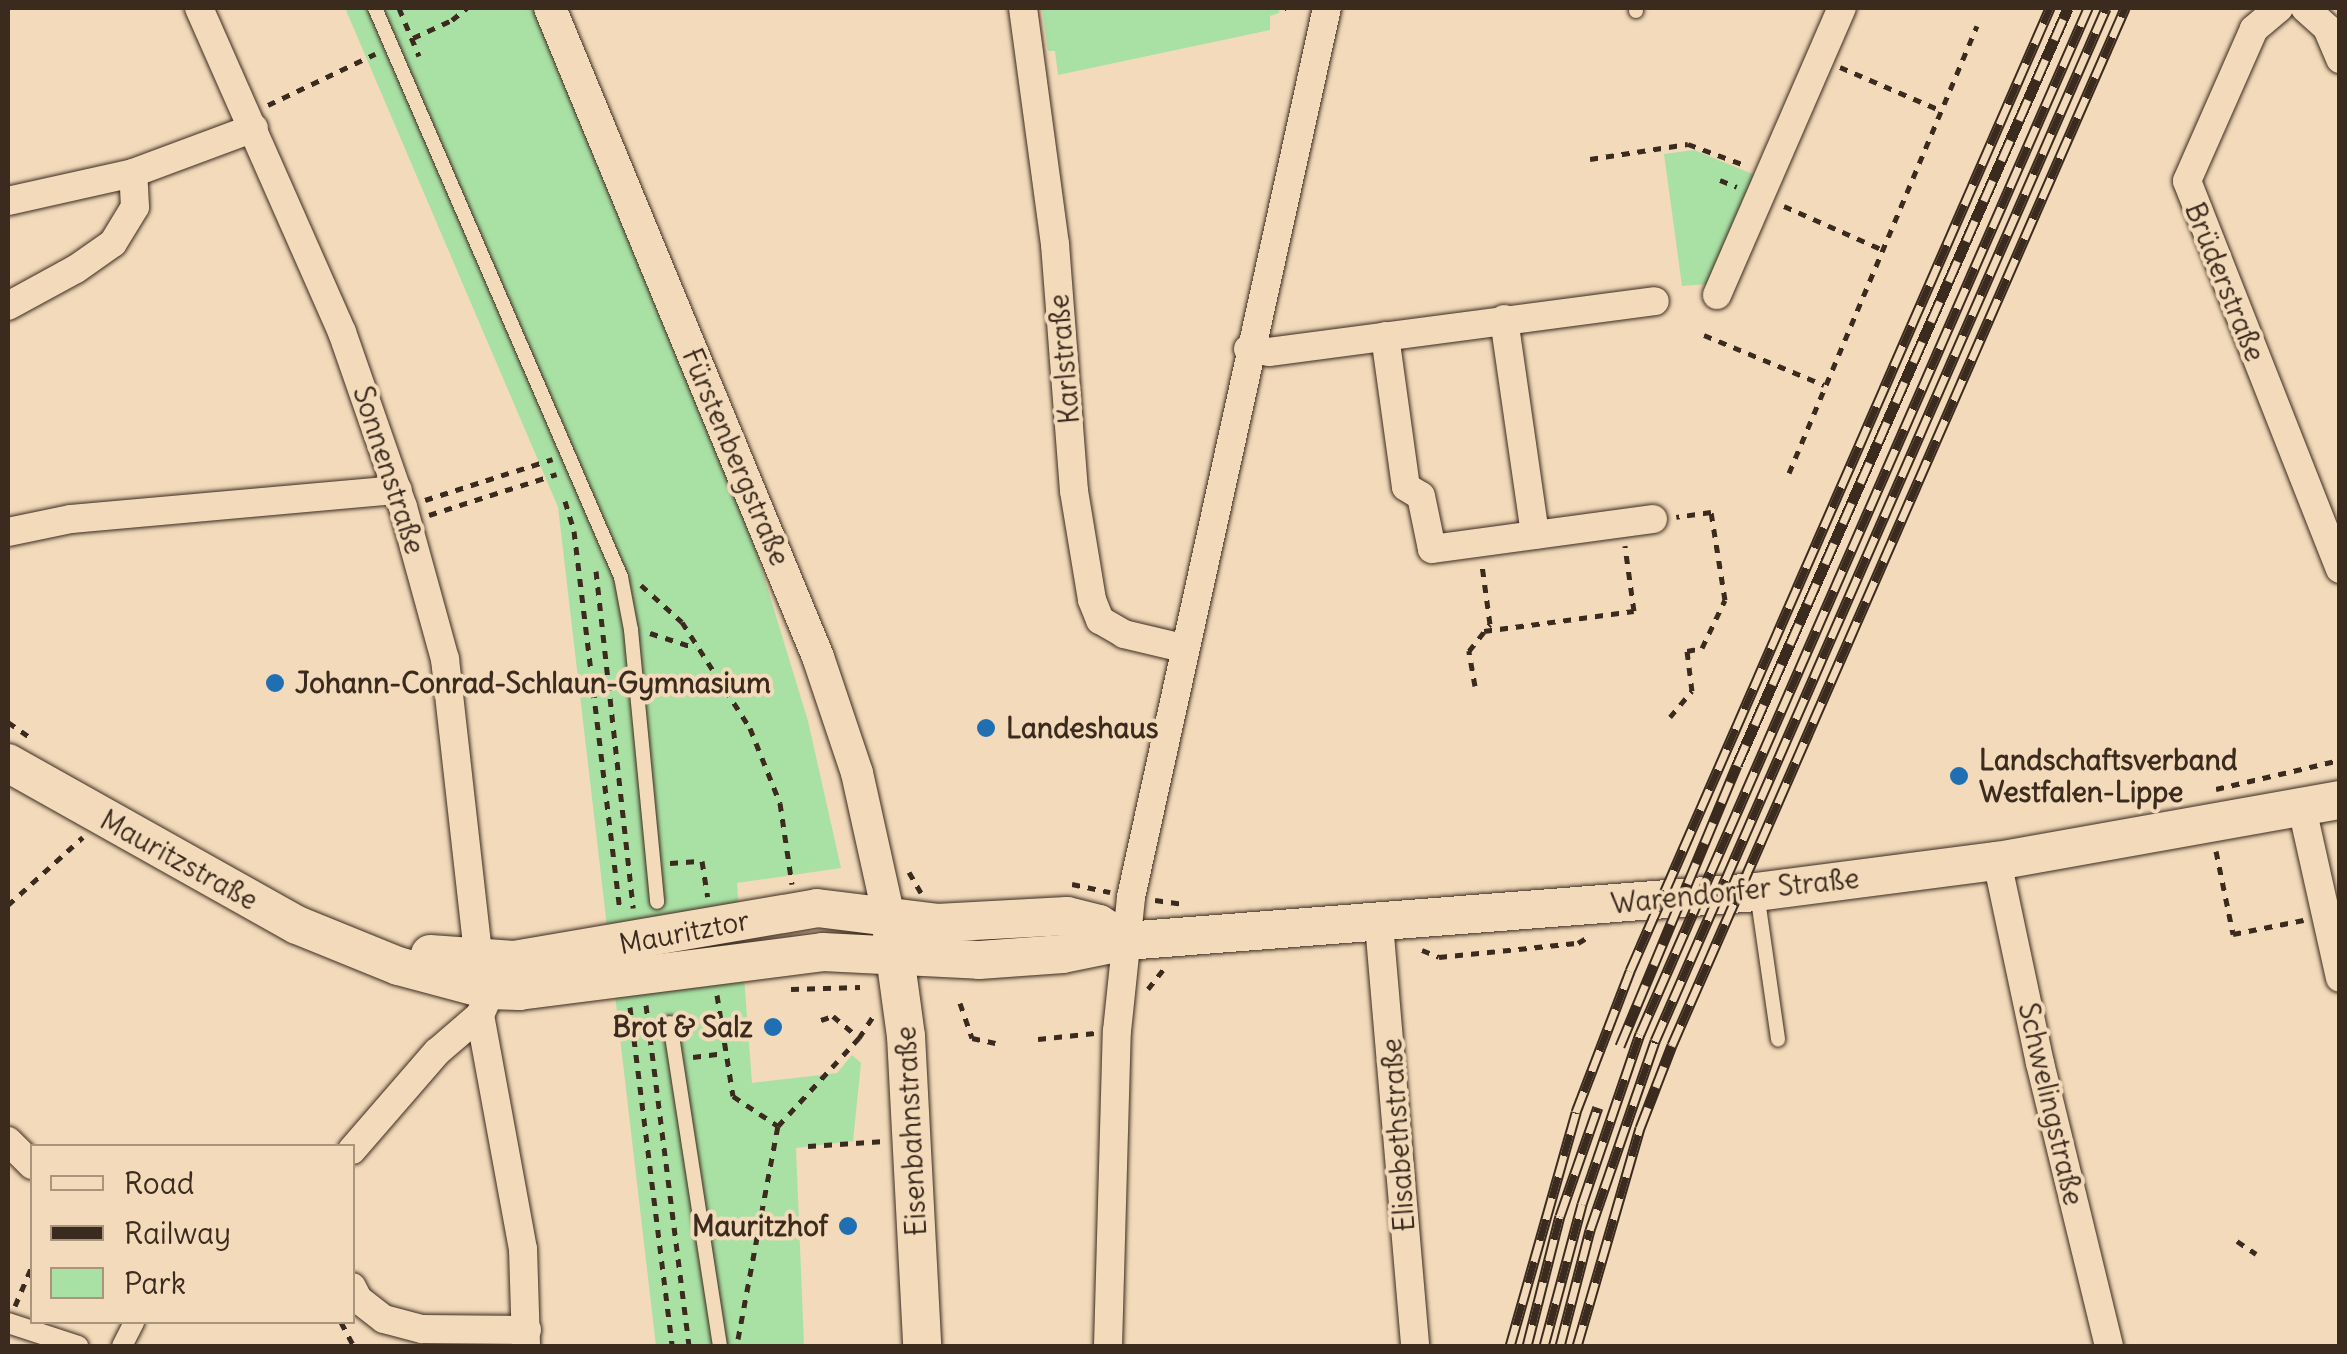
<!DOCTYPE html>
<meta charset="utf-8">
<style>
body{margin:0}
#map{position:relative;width:2347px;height:1354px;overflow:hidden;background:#f2daba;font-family:Delius,sans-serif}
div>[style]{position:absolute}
.green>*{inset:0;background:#a9e1a5}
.path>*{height:5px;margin-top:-2.5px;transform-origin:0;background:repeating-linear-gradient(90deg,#3b2a1e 0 8px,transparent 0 16px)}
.roads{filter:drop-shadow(0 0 2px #3b2a1e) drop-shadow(0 0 2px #3b2a1e)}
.service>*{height:14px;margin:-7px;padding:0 7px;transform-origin:7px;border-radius:7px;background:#f2daba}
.pedestrian>*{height:20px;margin:-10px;padding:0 10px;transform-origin:10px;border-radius:10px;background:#f2daba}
.minor>*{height:28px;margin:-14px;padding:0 14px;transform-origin:14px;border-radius:14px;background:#f2daba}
.tertiary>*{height:32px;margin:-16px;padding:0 16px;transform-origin:16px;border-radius:16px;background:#f2daba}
.secondary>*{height:38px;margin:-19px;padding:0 19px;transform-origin:19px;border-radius:19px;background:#f2daba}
.rail>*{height:11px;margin-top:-5.5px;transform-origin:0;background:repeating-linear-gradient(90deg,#f2daba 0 22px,#3b2a1e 0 44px);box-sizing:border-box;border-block:2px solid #3b2a1e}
.dots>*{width:28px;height:28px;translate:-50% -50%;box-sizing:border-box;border:5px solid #f2daba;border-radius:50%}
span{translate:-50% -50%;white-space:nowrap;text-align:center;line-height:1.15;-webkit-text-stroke:8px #f2daba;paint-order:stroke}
.street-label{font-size:28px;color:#3b2a1e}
.poi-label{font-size:28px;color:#3b2a1e;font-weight:700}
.left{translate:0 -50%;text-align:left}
.right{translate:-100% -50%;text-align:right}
.frame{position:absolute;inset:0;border:10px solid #3b2a1e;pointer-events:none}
.legend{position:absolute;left:30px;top:1144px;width:325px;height:180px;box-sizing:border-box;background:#f2daba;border:2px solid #a9947c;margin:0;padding:12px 18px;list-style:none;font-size:30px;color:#3b2a1e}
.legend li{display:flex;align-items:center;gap:20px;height:50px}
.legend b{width:50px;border:2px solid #a9947c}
</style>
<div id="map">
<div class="green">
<div style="clip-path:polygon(345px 8px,536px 8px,739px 495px,808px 721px,841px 868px,737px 883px,752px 1083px,837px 1073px,852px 1055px,861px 1063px,853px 1141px,796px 1148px,804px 1346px,656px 1346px,558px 507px)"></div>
<div style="clip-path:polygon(1042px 8px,1280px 8px,1279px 13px,1270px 16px,1270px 30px,1058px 75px,1055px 51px,1048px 51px)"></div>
<div style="clip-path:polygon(1694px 150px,1755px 175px,1708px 284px,1682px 286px,1664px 154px)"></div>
</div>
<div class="path">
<div style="left:399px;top:8px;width:52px;rotate:67.4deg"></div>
<div style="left:1285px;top:8px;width:1px"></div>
<div style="left:413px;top:38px;width:43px;rotate:-24.8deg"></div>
<div style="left:452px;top:20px;width:19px;rotate:-39deg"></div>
<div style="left:1840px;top:67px;width:109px;rotate:23.3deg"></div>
<div style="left:268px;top:105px;width:119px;rotate:-25.5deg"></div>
<div style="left:1590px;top:159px;width:99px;rotate:-8.7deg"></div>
<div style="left:1688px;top:144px;width:63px;rotate:20.4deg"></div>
<div style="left:1720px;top:180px;width:18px;rotate:22deg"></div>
<div style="left:1784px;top:206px;width:106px;rotate:23.9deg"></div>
<div style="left:1704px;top:335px;width:130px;rotate:22.6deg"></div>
<div style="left:1789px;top:473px;width:485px;rotate:-67.2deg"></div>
<div style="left:425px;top:500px;width:134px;rotate:-17.8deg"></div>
<div style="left:565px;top:501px;width:31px;rotate:73deg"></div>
<div style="left:574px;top:531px;width:383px;rotate:83.1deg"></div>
<div style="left:429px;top:515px;width:134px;rotate:-17.8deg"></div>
<div style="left:596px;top:571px;width:339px;rotate:83.7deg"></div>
<div style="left:641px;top:585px;width:55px;rotate:42.1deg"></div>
<div style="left:682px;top:622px;width:126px;rotate:57.3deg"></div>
<div style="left:750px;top:728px;width:81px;rotate:68.2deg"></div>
<div style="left:780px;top:803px;width:82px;rotate:81.6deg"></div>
<div style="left:1484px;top:631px;width:151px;rotate:-7.6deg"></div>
<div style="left:1634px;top:611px;width:66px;rotate:-97.9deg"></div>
<div style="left:650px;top:633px;width:48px;rotate:18.1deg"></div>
<div style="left:1475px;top:686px;width:36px;rotate:-100deg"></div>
<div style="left:1469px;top:651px;width:34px;rotate:-52deg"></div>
<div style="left:1490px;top:624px;width:60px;rotate:-97.7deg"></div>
<div style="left:1670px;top:717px;width:34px;rotate:-50deg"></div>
<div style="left:1692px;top:691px;width:40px;rotate:-97.1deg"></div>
<div style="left:1687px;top:651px;width:15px;rotate:-11deg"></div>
<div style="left:1702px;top:648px;width:53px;rotate:-64.4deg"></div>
<div style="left:1725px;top:600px;width:89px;rotate:-99deg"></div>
<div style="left:1711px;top:512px;width:35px;rotate:172deg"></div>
<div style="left:8px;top:722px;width:28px;rotate:35deg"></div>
<div style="left:2216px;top:789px;width:127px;rotate:-13.2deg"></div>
<div style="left:2216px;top:851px;width:85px;rotate:78.4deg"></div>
<div style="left:2233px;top:934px;width:72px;rotate:-11.2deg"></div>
<div style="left:670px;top:863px;width:32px;rotate:-4deg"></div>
<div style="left:702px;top:861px;width:36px;rotate:81deg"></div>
<div style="left:909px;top:872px;width:24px;rotate:60deg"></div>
<div style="left:1072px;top:884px;width:39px;rotate:12deg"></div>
<div style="left:1155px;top:900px;width:29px;rotate:8deg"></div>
<div style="left:8px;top:905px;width:101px;rotate:-42.2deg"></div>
<div style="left:1422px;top:950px;width:18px;rotate:22deg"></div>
<div style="left:1439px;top:957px;width:140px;rotate:-5.8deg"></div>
<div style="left:1578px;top:943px;width:12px;rotate:-31deg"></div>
<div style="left:791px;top:989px;width:69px;rotate:-1.7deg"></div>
<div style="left:1148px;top:989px;width:28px;rotate:-52deg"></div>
<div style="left:717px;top:995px;width:102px;rotate:81deg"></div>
<div style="left:733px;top:1096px;width:54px;rotate:33.7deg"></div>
<div style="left:960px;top:1003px;width:37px;rotate:71deg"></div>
<div style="left:972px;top:1038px;width:24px;rotate:12deg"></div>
<div style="left:646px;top:1005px;width:344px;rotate:82.8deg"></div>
<div style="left:630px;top:1007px;width:342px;rotate:82.9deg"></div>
<div style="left:821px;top:1020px;width:13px;rotate:-18deg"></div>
<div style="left:833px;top:1016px;width:34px;rotate:40deg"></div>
<div style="left:1038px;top:1039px;width:57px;rotate:-6deg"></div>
<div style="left:693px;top:1057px;width:32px;rotate:-7deg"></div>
<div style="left:808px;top:1146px;width:77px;rotate:-3.7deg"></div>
<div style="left:2237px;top:1241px;width:23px;rotate:34deg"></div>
<div style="left:15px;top:1306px;width:43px;rotate:-67deg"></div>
<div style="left:341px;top:1322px;width:27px;rotate:62deg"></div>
<div style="left:738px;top:1339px;width:217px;rotate:-79.4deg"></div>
<div style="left:778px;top:1126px;width:120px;rotate:-47.4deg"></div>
<div style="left:859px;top:1038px;width:27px;rotate:-57deg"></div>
</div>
<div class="roads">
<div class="service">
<div style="left:375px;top:8px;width:620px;rotate:66.62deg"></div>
<div style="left:621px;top:577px;width:54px;rotate:79.3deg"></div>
<div style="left:631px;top:630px;width:273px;rotate:84.5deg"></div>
<div style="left:1636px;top:8px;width:3px;rotate:90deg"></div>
<div style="left:1757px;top:893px;width:148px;rotate:81.8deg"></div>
<div style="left:670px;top:1023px;width:327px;rotate:81.2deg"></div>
</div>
<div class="pedestrian">
<div style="left:8px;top:1323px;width:74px;rotate:18.2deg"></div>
<div style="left:122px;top:1346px;width:27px;rotate:-63deg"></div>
</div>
<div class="minor">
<div style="left:199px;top:8px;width:354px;rotate:66.2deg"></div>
<div style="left:342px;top:332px;width:185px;rotate:70.8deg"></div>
<div style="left:403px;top:507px;width:158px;rotate:74.6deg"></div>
<div style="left:445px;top:659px;width:303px;rotate:83.6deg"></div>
<div style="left:1023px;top:8px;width:238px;rotate:82.3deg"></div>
<div style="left:1055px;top:244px;width:248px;rotate:85.6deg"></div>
<div style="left:1074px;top:491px;width:110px;rotate:80.6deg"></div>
<div style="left:1092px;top:600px;width:22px;rotate:68deg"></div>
<div style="left:1100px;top:620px;width:28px;rotate:30deg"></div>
<div style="left:1124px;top:634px;width:61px;rotate:13.3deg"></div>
<div style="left:2279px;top:8px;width:33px;rotate:140deg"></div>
<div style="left:2254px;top:29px;width:166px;rotate:113.8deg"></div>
<div style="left:2187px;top:181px;width:417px;rotate:68.5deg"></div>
<div style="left:2305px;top:8px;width:30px;rotate:42deg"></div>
<div style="left:2327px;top:28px;width:34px;rotate:67deg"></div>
<div style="left:8px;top:201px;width:128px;rotate:-12.6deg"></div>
<div style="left:1717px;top:295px;width:313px;rotate:-66.5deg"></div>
<div style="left:8px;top:306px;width:77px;rotate:-28.6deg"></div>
<div style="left:76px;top:269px;width:45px;rotate:-35.1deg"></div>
<div style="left:113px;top:243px;width:42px;rotate:-58.6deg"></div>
<div style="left:135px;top:207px;width:34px;rotate:-93deg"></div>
<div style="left:133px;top:173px;width:129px;rotate:-20.4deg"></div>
<div style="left:1504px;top:319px;width:218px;rotate:81.8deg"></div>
<div style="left:1385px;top:336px;width:152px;rotate:82.1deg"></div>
<div style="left:1406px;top:487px;width:17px;rotate:31deg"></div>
<div style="left:1421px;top:496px;width:54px;rotate:78.3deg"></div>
<div style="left:1432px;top:549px;width:223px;rotate:-7.7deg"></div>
<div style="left:1248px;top:349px;width:21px;rotate:8deg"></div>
<div style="left:1269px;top:352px;width:389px;rotate:-7.5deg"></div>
<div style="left:8px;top:532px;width:64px;rotate:-11.7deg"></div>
<div style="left:71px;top:519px;width:328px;rotate:-5.1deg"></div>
<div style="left:2302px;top:808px;width:174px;rotate:77.4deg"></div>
<div style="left:1997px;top:861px;width:207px;rotate:78deg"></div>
<div style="left:2040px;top:1063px;width:291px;rotate:76.3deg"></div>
<div style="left:1379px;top:924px;width:424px;rotate:85.1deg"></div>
<div style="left:480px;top:1015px;width:238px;rotate:79.6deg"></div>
<div style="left:523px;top:1249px;width:97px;rotate:88.2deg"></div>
<div style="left:8px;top:1141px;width:34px;rotate:45deg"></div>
<div style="left:352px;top:1150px;width:130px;rotate:-49.1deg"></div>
<div style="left:437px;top:1052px;width:57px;rotate:-40.7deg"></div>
<div style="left:480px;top:1015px;width:12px;rotate:-66deg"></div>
<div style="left:352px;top:1287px;width:13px;rotate:63deg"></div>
<div style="left:358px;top:1299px;width:33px;rotate:38deg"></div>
<div style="left:384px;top:1319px;width:39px;rotate:15deg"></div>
<div style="left:422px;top:1329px;width:105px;rotate:0.5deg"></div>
<div style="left:1108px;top:1346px;width:315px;rotate:-88.4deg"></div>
<div style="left:1117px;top:1031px;width:135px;rotate:-84deg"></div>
<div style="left:1131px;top:897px;width:910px;rotate:-77.57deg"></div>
</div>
<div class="tertiary">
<div style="left:550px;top:8px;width:702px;rotate:67.56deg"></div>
<div style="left:818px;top:657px;width:122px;rotate:71.4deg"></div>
<div style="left:857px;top:773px;width:148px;rotate:77.5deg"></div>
</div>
<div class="secondary">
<div style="left:8px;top:763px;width:331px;rotate:29.3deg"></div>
<div style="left:297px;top:925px;width:109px;rotate:22.1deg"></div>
<div style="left:398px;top:966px;width:93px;rotate:14.9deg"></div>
<div style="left:488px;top:990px;width:31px;rotate:2deg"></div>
<div style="left:519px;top:991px;width:306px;rotate:-7.3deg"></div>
<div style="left:823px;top:952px;width:156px;rotate:2.9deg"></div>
<div style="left:979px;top:960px;width:84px;rotate:-4.1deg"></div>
<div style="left:1063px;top:954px;width:64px;rotate:-11.7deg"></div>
<div style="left:1126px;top:941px;width:633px;rotate:-4.44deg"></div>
<div style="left:1757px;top:892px;width:242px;rotate:-7.4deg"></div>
<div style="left:1997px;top:861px;width:348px;rotate:-10.1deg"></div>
<div style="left:892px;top:934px;width:103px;rotate:82.2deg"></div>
<div style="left:906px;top:1036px;width:310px;rotate:87deg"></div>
<div style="left:430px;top:954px;width:84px;rotate:4.1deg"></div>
<div style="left:514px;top:960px;width:307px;rotate:-9.7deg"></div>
<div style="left:817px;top:908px;width:121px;rotate:7.1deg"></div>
<div style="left:937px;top:923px;width:130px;rotate:-3.1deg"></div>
<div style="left:1067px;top:916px;width:33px;rotate:14deg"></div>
<div style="left:1099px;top:924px;width:32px;rotate:32deg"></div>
</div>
</div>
<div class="rail">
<div style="left:1620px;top:1046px;width:304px;rotate:-67.4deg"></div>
<div style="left:1737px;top:765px;width:826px;rotate:-66.38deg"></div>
<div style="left:1510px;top:1346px;width:243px;rotate:-74.2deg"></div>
<div style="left:1576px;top:1112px;width:151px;rotate:-69deg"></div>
<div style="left:1630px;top:971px;width:1051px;rotate:-66.44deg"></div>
<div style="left:1527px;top:1346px;width:134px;rotate:-75.8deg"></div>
<div style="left:1560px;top:1216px;width:115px;rotate:-70.8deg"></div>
<div style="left:1544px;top:1346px;width:147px;rotate:-75deg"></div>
<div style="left:1582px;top:1204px;width:180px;rotate:-71.2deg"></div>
<div style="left:1640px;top:1034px;width:1120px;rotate:-66.41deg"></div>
<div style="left:1560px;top:1346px;width:120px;rotate:-75.5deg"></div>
<div style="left:1590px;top:1230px;width:200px;rotate:-71deg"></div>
<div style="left:1655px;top:1041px;width:1127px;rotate:-66.41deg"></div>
<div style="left:1577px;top:1346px;width:227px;rotate:-73.9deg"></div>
<div style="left:1640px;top:1128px;width:89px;rotate:-68.9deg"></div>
<div style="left:1672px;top:1045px;width:1132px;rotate:-66.4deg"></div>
</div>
<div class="dots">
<div style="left:275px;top:683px;background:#1f6fb2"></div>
<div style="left:986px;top:728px;background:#1f6fb2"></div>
<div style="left:1959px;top:776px;background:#1f6fb2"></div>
<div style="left:773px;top:1027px;background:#1f6fb2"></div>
<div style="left:848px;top:1226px;background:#1f6fb2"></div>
</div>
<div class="street-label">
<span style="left:2225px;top:282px;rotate:68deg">Brüderstraße</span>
<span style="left:1064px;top:359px;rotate:-95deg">Karlstraße</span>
<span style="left:736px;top:457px;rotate:67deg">Fürstenbergstraße</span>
<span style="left:389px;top:470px;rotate:72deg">Sonnenstraße</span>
<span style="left:179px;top:860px;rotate:29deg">Mauritzstraße</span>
<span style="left:1735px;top:891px;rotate:-6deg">Warendorfer Straße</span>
<span style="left:684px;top:932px;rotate:-11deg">Mauritztor</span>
<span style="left:2051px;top:1104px;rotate:77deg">Schwelingstraße</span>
<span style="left:911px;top:1131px;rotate:-93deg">Eisenbahnstraße</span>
<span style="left:1398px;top:1135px;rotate:-94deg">Elisabethstraße</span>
</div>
<div class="poi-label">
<span class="left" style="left:295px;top:683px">Johann-Conrad-Schlaun-Gymnasium</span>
<span class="left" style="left:1006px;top:728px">Landeshaus</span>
<span class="left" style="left:1979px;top:776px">Landschaftsverband<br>Westfalen-Lippe</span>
<span class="right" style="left:753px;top:1027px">Brot &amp; Salz</span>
<span class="right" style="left:828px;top:1226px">Mauritzhof</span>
</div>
<div class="frame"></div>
<ul class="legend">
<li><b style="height:12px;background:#f2daba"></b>Road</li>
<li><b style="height:12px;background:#3b2a1e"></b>Railway</li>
<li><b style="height:28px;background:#a9e1a5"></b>Park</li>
</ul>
</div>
